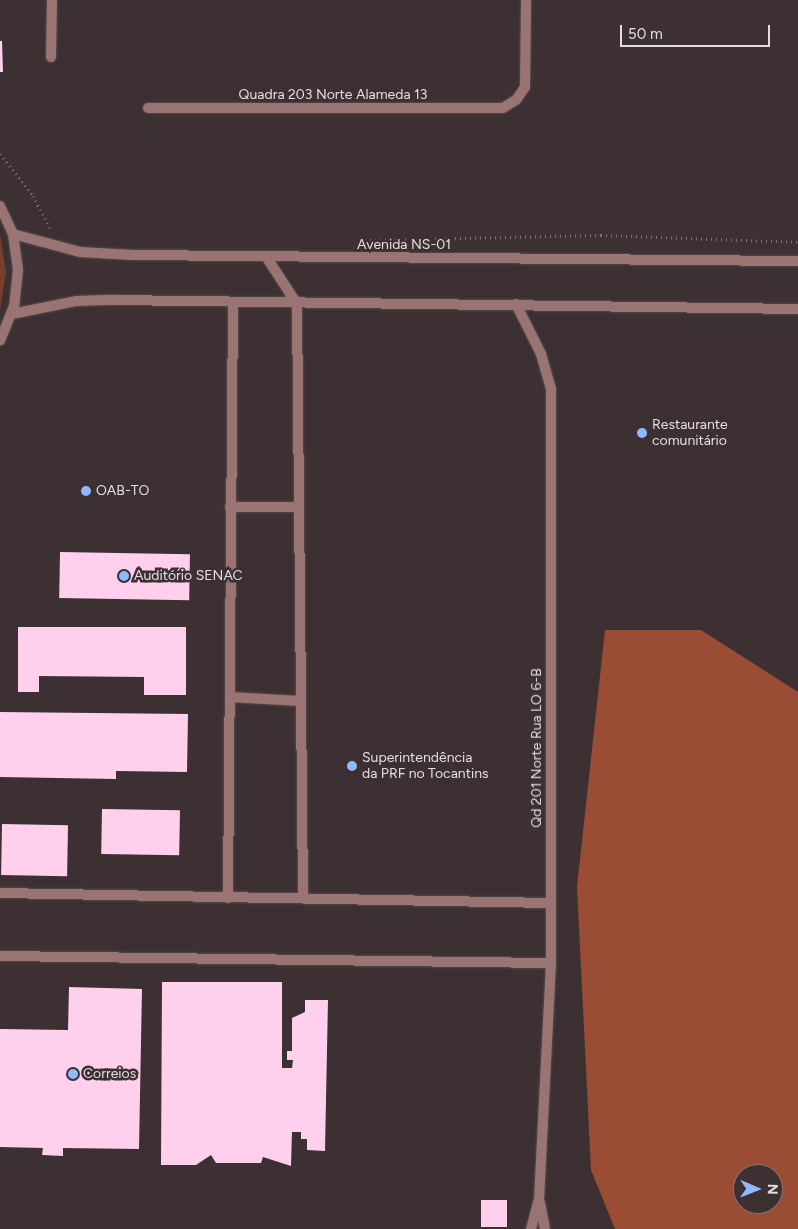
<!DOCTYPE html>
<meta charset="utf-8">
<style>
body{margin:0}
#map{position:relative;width:798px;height:1229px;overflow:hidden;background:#3c3033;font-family:Figtree,sans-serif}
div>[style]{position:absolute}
.green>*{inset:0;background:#773e2c}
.forest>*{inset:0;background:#9a4d34}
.building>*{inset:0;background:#ffcfee;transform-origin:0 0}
.path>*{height:3px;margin-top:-1.5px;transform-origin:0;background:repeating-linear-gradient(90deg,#7c7174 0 1px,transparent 0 5px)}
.roads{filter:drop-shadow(0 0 1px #574c4f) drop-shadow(0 0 1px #574c4f)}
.service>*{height:10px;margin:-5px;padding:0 5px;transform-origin:5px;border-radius:5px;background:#9a7373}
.minor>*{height:10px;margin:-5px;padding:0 5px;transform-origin:5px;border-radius:5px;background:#9a7373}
.tertiary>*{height:10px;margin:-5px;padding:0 5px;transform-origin:5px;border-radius:5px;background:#9a7373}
.dots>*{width:14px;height:14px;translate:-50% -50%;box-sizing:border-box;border:2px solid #3c3033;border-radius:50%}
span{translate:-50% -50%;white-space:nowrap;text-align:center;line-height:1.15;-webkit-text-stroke:5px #3c3033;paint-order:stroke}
.street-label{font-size:14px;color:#e5dddf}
.poi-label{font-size:14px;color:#e5dddf}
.left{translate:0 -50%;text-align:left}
.north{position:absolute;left:733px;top:1164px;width:50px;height:50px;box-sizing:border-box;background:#3c3033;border:1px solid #807578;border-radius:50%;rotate:91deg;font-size:14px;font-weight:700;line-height:20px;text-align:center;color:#e5dddf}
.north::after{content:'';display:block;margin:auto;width:18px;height:22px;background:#8fb8fd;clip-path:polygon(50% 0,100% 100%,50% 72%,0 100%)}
.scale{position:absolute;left:620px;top:25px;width:150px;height:22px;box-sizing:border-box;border:2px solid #e5dddf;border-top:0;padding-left:6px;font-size:15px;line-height:18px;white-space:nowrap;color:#e5dddf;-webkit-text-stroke:4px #3c3033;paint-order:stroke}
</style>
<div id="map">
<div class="green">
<div style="clip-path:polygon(0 234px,6px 272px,0 311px)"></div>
</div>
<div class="forest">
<div style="clip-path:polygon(evenodd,605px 630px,701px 630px,798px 692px,798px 1229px,615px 1229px,591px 1170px,577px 887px,605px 630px,743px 1174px,773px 1174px,773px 1204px,743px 1204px,743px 1174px)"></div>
</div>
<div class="building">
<div style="clip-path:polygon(0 41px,2px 41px,3px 72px,0 72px)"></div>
<div style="left:60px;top:552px;width:130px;height:46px;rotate:1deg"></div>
<div style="clip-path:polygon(18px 627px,186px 627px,186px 695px,144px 695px,144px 677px,39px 676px,39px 692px,18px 692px)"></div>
<div style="clip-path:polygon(0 712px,188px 714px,187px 772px,116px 771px,116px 779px,0 777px)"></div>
<div style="left:102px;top:809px;width:78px;height:45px;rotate:1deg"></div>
<div style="left:2px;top:824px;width:66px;height:51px;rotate:1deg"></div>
<div style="clip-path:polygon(162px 982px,282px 982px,282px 1068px,292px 1068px,293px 1060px,287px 1060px,287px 1051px,292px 1051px,292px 1018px,305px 1012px,305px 1000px,328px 1000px,325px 1151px,307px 1150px,307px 1139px,301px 1139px,301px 1132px,292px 1132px,291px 1166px,263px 1157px,261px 1163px,216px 1163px,211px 1155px,196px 1165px,161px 1165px)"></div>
<div style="clip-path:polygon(69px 987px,142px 989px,139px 1149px,63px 1148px,63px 1156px,42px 1155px,43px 1148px,0 1147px,0 1029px,68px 1030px)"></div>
<div style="left:481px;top:1200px;width:26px;height:27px"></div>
</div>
<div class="path">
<div style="left:0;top:154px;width:53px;rotate:51.8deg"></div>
<div style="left:33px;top:196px;width:36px;rotate:62deg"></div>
<div style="left:365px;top:240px;width:236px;rotate:-1.2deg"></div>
<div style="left:601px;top:235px;width:197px;rotate:2deg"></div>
</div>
<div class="roads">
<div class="service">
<div style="left:297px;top:304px;width:594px;rotate:89.42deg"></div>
<div style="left:230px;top:507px;width:69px"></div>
<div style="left:230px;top:697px;width:69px;rotate:3.3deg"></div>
<div style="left:0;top:893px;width:550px;rotate:1.04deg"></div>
<div style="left:228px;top:898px;width:595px;rotate:-89.52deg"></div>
<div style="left:0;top:956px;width:551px;rotate:0.73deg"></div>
</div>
<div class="minor">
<div style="left:51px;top:57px;width:57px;rotate:-89deg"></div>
<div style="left:148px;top:108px;width:355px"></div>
<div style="left:503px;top:108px;width:15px;rotate:-32deg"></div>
<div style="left:516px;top:100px;width:16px;rotate:-55deg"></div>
<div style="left:525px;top:87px;width:87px;rotate:-89.3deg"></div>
<div style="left:267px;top:258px;width:55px;rotate:56.9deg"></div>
<div style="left:516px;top:304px;width:56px;rotate:63.4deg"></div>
<div style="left:541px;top:354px;width:36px;rotate:74deg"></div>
<div style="left:551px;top:389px;width:574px;rotate:90deg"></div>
<div style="left:551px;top:963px;width:236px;rotate:92.9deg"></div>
<div style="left:539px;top:1199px;width:31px;rotate:105deg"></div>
<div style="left:540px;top:1203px;width:26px;rotate:79deg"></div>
</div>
<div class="tertiary">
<div style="left:0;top:206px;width:31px;rotate:65deg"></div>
<div style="left:13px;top:234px;width:36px;rotate:82deg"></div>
<div style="left:18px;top:270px;width:36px;rotate:96deg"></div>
<div style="left:14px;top:306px;width:37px;rotate:112deg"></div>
<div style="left:13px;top:234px;width:69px;rotate:15deg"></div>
<div style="left:80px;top:252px;width:53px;rotate:3.2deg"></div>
<div style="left:133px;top:255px;width:665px;rotate:0.52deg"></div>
<div style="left:12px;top:314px;width:65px;rotate:-11.5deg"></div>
<div style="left:76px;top:301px;width:37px;rotate:-2deg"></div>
<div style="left:113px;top:300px;width:685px;rotate:0.75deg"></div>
</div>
</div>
<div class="dots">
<div style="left:642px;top:433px;background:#8fb8fd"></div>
<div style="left:86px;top:491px;background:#8fb8fd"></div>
<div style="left:124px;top:576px;background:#8fb8fd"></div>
<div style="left:352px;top:766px;background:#8fb8fd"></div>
<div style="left:73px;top:1074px;background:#8fb8fd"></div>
</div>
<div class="street-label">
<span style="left:333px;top:95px">Quadra 203 Norte Alameda 13</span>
<span style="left:404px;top:245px">Avenida NS-01</span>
<span style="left:537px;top:748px;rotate:-90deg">Qd 201 Norte Rua LO 6-B</span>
</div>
<div class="poi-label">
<span class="left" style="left:652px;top:433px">Restaurante<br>comunitário</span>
<span class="left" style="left:96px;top:491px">OAB-TO</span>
<span class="left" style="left:134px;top:576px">Auditório SENAC</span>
<span class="left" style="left:362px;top:766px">Superintendência<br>da PRF no Tocantins</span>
<span class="left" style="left:83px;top:1074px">Correios</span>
</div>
<div class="north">N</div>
<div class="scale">50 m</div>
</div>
